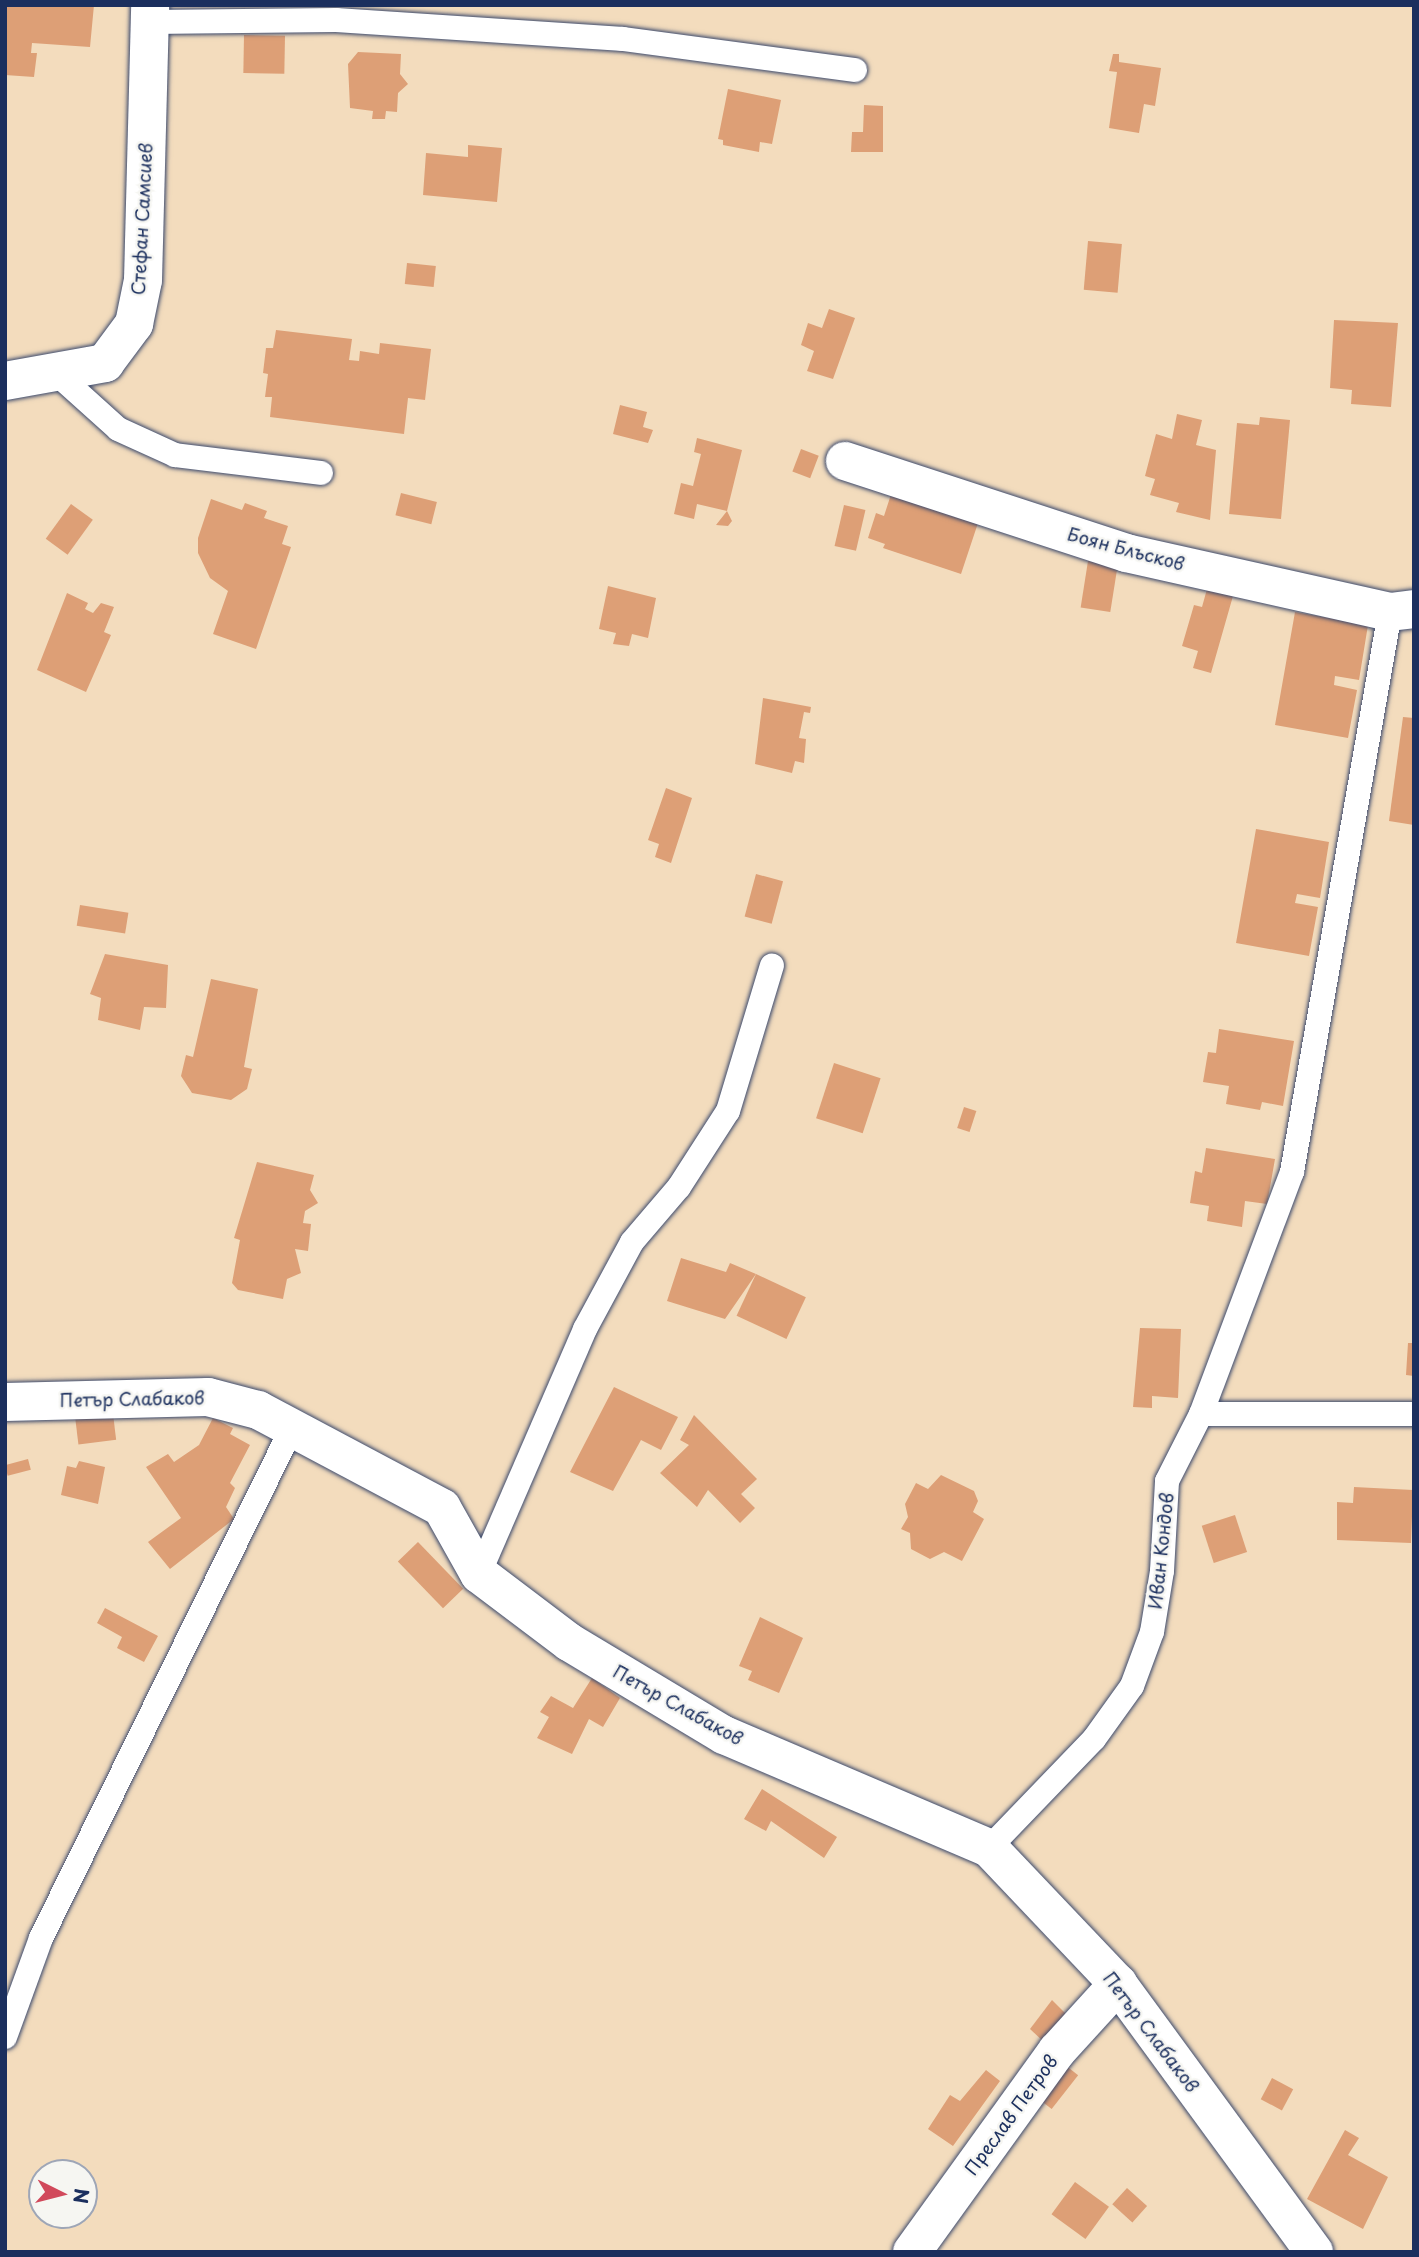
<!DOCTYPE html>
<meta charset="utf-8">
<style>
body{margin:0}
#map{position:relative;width:1419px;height:2257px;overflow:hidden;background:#f3dcbd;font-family:"Playpen Sans",sans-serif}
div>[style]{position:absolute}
.building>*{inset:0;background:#dd9f76;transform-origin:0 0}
.roads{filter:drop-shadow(0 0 2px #3b496c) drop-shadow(0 0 2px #3b496c)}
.lane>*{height:24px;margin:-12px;padding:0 12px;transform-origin:12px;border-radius:12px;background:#fff}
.street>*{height:38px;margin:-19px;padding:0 19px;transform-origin:19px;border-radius:19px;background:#fff}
span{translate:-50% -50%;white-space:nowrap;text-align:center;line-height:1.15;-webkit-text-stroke:5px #f6f6f2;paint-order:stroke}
.street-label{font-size:18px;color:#1b2f5e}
.frame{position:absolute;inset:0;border:7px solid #1b2f5e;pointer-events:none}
.north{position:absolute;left:28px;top:2159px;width:70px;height:70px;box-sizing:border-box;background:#f6f6f2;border:2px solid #9ea6b7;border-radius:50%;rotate:96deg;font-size:19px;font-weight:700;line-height:28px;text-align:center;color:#1b2f5e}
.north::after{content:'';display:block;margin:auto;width:24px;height:32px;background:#d1495b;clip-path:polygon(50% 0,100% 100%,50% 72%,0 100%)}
</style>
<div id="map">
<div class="building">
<div style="clip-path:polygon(5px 5px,94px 5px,90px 47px,32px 43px,31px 53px,37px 53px,34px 77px,5px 75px)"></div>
<div style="left:244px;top:35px;width:41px;height:38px;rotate:1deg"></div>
<div style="clip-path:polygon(358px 52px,401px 54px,400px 74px,408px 84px,398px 93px,397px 112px,386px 111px,385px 119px,372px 119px,373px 111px,350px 108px,348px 64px)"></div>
<div style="clip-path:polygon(1113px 54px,1119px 54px,1119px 62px,1161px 68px,1155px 106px,1144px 104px,1139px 133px,1109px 128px,1117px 72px,1109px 71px)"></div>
<div style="clip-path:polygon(728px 89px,781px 100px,772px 144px,760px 142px,759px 152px,723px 145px,723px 140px,718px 139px)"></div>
<div style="clip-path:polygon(864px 105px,883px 106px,883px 152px,851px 152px,852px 132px,863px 132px)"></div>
<div style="clip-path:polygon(468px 145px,502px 148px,497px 202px,423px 195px,426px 153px,468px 157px)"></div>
<div style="left:1088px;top:241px;width:34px;height:49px;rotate:5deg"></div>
<div style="left:407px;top:263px;width:29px;height:21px;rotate:6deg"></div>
<div style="clip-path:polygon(829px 309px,855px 318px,833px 379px,807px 371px,814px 351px,801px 345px,808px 323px,822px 328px)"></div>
<div style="clip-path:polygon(1334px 320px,1398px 323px,1391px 407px,1351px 404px,1352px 390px,1330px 388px)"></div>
<div style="clip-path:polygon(276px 330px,352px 339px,349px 360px,359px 361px,360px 351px,379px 354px,380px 343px,431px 349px,425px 400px,408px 398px,404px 434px,270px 417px,272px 397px,265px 397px,268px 374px,263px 373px,266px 348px,273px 348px)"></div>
<div style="clip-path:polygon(620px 405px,647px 412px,643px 427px,653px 430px,648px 443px,613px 434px)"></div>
<div style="clip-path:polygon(1177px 414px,1202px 420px,1196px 445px,1216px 450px,1210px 520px,1176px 512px,1179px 503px,1150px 495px,1155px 479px,1145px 476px,1156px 434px,1172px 439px)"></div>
<div style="clip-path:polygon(1260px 417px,1290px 420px,1281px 519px,1229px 514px,1237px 423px,1259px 425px)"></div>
<div style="clip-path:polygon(697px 438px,742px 450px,727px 511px,732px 521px,728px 526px,716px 525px,727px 511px,697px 504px,694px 519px,674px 514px,681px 483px,693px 486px,701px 454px,694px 452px)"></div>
<div style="left:801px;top:449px;width:19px;height:24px;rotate:21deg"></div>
<div style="clip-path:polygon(895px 482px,978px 523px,961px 574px,883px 548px,885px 544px,868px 538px,876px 513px,884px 516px)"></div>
<div style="left:401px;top:493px;width:37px;height:23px;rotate:14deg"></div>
<div style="clip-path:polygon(211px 499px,242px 510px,245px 503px,267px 511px,264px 518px,288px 526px,282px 544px,291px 547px,256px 649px,213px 634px,228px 591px,210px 578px,198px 553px,198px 538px)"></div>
<div style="left:71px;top:504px;width:27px;height:43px;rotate:36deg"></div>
<div style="left:844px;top:505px;width:22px;height:42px;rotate:13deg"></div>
<div style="left:1088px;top:561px;width:30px;height:47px;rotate:9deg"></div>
<div style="clip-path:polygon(608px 586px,656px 598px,648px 638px,632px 634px,629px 646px,613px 644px,616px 633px,599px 629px)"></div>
<div style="clip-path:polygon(1207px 589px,1233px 596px,1211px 673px,1193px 668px,1198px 651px,1182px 646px,1194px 605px,1202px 607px)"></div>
<div style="clip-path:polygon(67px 593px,88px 603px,85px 609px,93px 613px,101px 603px,114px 607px,104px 632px,111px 635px,86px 692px,37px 670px)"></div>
<div style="clip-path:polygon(1295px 612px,1368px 625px,1359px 680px,1335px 676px,1334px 685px,1357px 690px,1348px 738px,1275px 725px)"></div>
<div style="clip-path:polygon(763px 698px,811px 707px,810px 713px,804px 712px,799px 738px,806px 739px,804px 763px,795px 761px,792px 773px,755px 764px)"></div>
<div style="clip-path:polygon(1403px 717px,1414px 718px,1414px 825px,1389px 821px)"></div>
<div style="clip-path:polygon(666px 788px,692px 798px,671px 863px,655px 857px,659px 844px,648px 840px)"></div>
<div style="clip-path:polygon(1256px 829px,1329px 842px,1320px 898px,1297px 894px,1295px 903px,1318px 907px,1309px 956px,1236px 943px)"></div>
<div style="left:756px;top:874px;width:28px;height:44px;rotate:15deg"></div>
<div style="left:80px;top:905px;width:49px;height:21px;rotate:9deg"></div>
<div style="clip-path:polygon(105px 954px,168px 965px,166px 1008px,144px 1007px,140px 1030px,98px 1020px,101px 998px,90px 994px)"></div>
<div style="clip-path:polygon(211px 979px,258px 989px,244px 1067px,252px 1069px,247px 1089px,231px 1100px,192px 1093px,181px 1076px,186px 1055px,193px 1057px)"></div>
<div style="clip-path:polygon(1219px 1029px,1294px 1041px,1283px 1106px,1262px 1102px,1260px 1110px,1226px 1104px,1229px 1086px,1203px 1082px,1208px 1052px,1216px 1053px)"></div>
<div style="left:834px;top:1063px;width:49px;height:58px;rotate:18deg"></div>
<div style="left:964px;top:1107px;width:13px;height:22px;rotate:18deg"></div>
<div style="clip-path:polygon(1206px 1148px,1275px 1159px,1267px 1204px,1245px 1201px,1242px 1227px,1207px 1221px,1209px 1206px,1190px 1203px,1195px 1171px,1202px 1173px)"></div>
<div style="clip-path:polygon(257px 1162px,314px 1175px,310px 1190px,318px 1203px,305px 1211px,303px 1223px,311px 1224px,308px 1251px,295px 1249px,301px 1273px,287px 1279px,283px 1299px,238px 1290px,232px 1283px,240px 1240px,234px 1238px)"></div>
<div style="clip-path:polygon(681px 1258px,726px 1272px,730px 1263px,756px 1274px,725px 1319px,667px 1301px)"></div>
<div style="left:756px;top:1274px;width:55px;height:46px;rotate:25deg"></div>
<div style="clip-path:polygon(1140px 1328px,1181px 1329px,1178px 1398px,1152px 1396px,1152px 1408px,1133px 1407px)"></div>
<div style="clip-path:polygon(1408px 1343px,1414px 1343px,1414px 1376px,1406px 1375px)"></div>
<div style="clip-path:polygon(614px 1387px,678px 1417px,661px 1450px,641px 1440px,613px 1491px,570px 1472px)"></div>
<div style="left:113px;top:1414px;width:26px;height:38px;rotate:83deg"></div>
<div style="clip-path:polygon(694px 1415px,757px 1479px,741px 1494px,755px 1508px,740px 1523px,708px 1490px,697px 1507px,660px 1473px,689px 1445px,680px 1440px)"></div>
<div style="clip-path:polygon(213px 1418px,233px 1428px,230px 1434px,250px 1445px,230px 1483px,235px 1488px,226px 1507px,234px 1519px,170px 1569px,148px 1542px,181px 1518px,146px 1467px,168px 1454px,174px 1462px,199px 1445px)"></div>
<div style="left:28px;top:1459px;width:11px;height:24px;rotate:75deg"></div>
<div style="clip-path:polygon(79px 1461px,105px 1467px,98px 1504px,61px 1495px,67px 1466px,76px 1468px)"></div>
<div style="clip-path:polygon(941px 1475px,974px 1491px,978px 1501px,973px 1512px,984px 1519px,962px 1561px,944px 1552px,930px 1559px,911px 1549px,910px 1533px,901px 1529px,908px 1517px,905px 1504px,916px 1483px,928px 1489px)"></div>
<div style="clip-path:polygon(1354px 1487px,1413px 1490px,1411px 1543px,1337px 1540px,1337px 1502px,1353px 1503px)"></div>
<div style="left:1235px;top:1515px;width:39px;height:35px;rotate:72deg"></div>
<div style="left:418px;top:1542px;width:65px;height:28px;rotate:46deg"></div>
<div style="clip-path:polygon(105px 1608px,158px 1636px,144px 1662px,117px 1648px,122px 1637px,97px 1623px)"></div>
<div style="clip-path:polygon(760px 1617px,803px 1638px,779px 1693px,748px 1680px,752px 1671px,739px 1666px)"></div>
<div style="clip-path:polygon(592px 1678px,620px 1698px,603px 1727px,589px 1719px,572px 1754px,537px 1738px,549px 1717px,540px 1712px,551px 1696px,573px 1708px)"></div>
<div style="clip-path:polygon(762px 1789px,837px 1837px,824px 1858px,771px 1821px,766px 1831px,744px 1819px)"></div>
<div style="clip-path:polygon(1052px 2000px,1067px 2015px,1045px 2043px,1030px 2029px)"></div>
<div style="left:1060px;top:2061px;width:23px;height:43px;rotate:38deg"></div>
<div style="clip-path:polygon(986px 2070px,1000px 2081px,953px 2146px,928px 2129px,950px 2095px,960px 2101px)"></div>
<div style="left:1272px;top:2078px;width:24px;height:24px;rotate:28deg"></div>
<div style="clip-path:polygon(1345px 2130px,1359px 2138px,1348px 2155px,1388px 2177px,1363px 2229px,1307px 2199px)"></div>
<div style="left:1075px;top:2182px;width:42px;height:40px;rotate:36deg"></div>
<div style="left:1127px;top:2188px;width:27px;height:22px;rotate:42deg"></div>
</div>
<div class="roads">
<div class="lane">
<div style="left:150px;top:22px;width:186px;rotate:-0.6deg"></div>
<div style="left:336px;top:20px;width:288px;rotate:3.8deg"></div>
<div style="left:623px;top:39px;width:234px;rotate:7.6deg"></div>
<div style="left:57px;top:374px;width:82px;rotate:42deg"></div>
<div style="left:118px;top:429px;width:63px;rotate:24.5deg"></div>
<div style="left:175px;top:455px;width:147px;rotate:7deg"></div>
<div style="left:1201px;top:1414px;width:213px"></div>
<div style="left:479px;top:1574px;width:267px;rotate:-66.6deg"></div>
<div style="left:585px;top:1329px;width:99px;rotate:-61.6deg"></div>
<div style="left:632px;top:1242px;width:72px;rotate:-49.5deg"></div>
<div style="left:679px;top:1187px;width:90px;rotate:-57.2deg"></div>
<div style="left:728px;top:1111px;width:152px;rotate:-73.2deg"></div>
<div style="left:989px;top:1848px;width:151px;rotate:-46.1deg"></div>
<div style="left:1094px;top:1739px;width:65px;rotate:-54.4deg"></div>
<div style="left:1132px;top:1686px;width:58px;rotate:-69.7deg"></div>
<div style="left:1152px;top:1632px;width:62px;rotate:-80.7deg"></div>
<div style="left:1162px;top:1571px;width:90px;rotate:-86.8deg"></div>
<div style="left:1167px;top:1481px;width:75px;rotate:-63.1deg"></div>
<div style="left:1201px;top:1414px;width:259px;rotate:-69.4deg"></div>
<div style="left:1292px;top:1172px;width:569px;rotate:-80.07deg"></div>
<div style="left:5px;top:2037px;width:105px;rotate:-70deg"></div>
<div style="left:41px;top:1938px;width:568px;rotate:-63.8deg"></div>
</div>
<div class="street">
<div style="left:5px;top:381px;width:102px;rotate:-10.2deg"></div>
<div style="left:105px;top:363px;width:49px;rotate:-53.4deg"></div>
<div style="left:134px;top:324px;width:45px;rotate:-78.4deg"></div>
<div style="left:143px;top:280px;width:275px;rotate:-88.5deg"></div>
<div style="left:845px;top:461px;width:296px;rotate:18.1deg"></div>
<div style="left:1126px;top:553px;width:271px;rotate:12.6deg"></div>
<div style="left:1390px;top:612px;width:24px;rotate:-7deg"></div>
<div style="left:5px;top:1402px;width:203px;rotate:-1.4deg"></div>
<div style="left:208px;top:1397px;width:52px;rotate:14.6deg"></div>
<div style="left:258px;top:1410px;width:208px;rotate:28deg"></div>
<div style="left:442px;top:1508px;width:76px;rotate:60.7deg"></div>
<div style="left:479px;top:1574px;width:113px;rotate:37.1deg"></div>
<div style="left:569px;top:1642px;width:181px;rotate:31deg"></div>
<div style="left:724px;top:1735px;width:288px;rotate:23.1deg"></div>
<div style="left:989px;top:1848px;width:187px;rotate:46.5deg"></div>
<div style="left:1118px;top:1984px;width:332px;rotate:53.8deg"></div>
<div style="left:912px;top:2252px;width:248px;rotate:-54.2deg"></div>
<div style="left:1057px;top:2051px;width:91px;rotate:-47.7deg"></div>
</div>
</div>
<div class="street-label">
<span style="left:142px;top:219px;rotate:-87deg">Стефан Самсиев</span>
<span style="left:1126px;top:549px;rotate:15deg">Боян Блъсков</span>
<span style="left:132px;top:1399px;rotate:-1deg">Петър Слабаков</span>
<span style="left:1161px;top:1551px;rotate:-84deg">Иван Кондов</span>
<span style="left:678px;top:1705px;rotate:29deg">Петър Слабаков</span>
<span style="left:1151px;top:2032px;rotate:53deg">Петър Слабаков</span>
<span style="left:1011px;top:2115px;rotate:-54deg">Преслав Петров</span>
</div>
<div class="frame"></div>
<div class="north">N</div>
</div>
